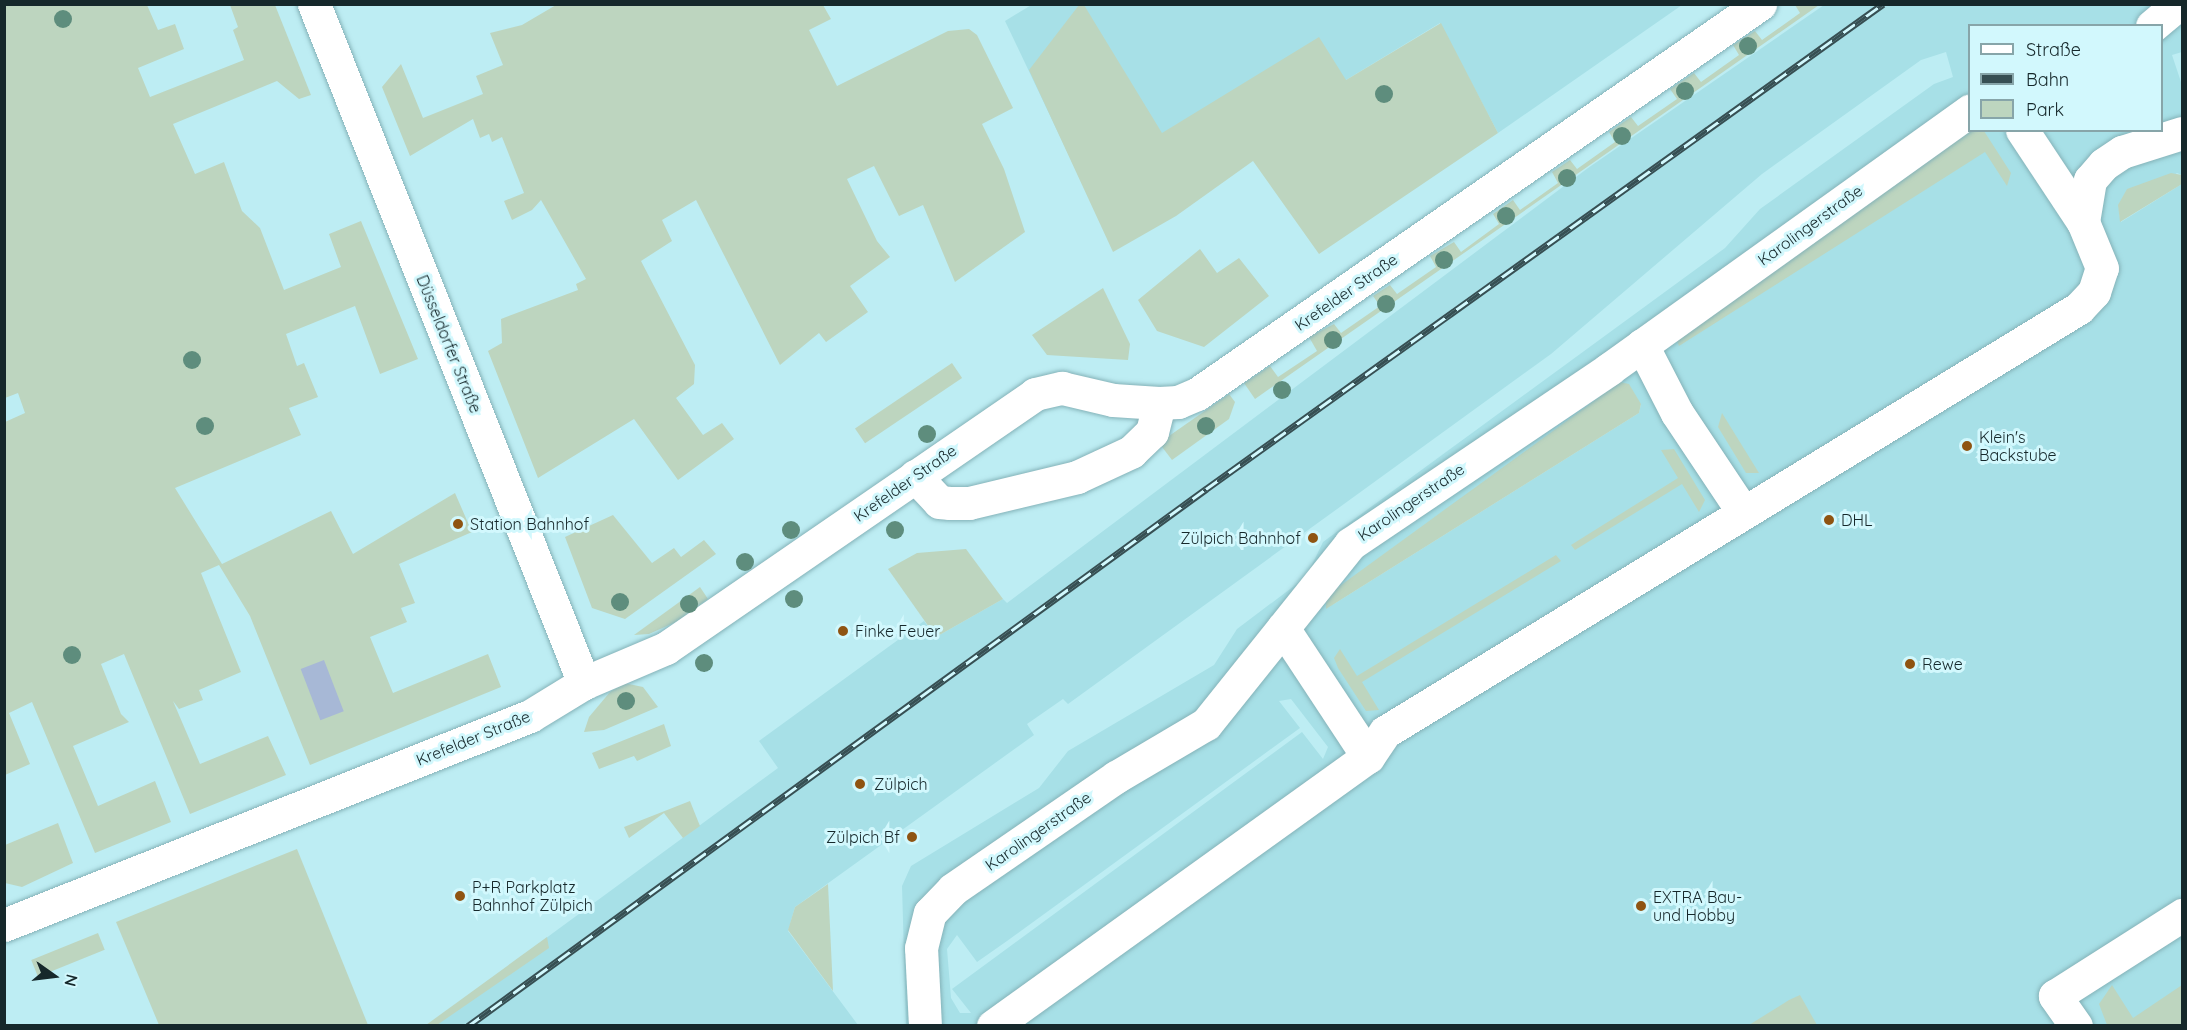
<!DOCTYPE html>
<meta charset="utf-8">
<style>
body{margin:0}
#map{position:relative;width:2187px;height:1030px;overflow:hidden;background:#bdedf3;font-family:Quicksand,sans-serif}
div>[style]{position:absolute}
.built>*{inset:0;background:#a7e0e7}
.green>*{inset:0;background:#bdd5bf;transform-origin:0 0}
.water>*{inset:0;background:#a7b8d6;transform-origin:0 0}
.roads{filter:drop-shadow(0 0 2px #84b2b8) drop-shadow(0 0 2px #84b2b8)}
.minor>*{height:33px;margin:-16.5px;padding:0 16.5px;transform-origin:16.5px;border-radius:16.5px;background:#fff}
.rail>*{height:7px;margin-top:-3.5px;transform-origin:0;background:repeating-linear-gradient(90deg,#d2f8fd 0 14px,#374f53 0 28px);box-sizing:border-box;border-block:2px solid #374f53}
.trees>*{width:18px;height:18px;margin:-9px;border-radius:50%;background:#5e8d7d}
.dots>*{width:16px;height:16px;translate:-50% -50%;box-sizing:border-box;border:3px solid #d2f8fd;border-radius:50%}
span{translate:-50% -50%;white-space:nowrap;text-align:center;line-height:1.15;-webkit-text-stroke:6px #d2f8fd;paint-order:stroke}
.street-label{font-size:16px;color:#16282b}
.poi-label{font-size:16px;color:#16282b}
.left{translate:0 -50%;text-align:left}
.right{translate:-100% -50%;text-align:right}
.frame{position:absolute;inset:0;border:6px solid #16282b;pointer-events:none}
.legend{position:absolute;left:1968px;top:24px;width:195px;height:108px;box-sizing:border-box;background:#d2f8fd;border:2px solid #87a5a9;margin:0;padding:8px 10px;list-style:none;font-size:18px;color:#16282b}
.legend li{display:flex;align-items:center;gap:12px;height:30px}
.legend b{width:30px;border:2px solid #87a5a9}
.north{position:absolute;left:24px;top:946px;width:60px;height:60px;-webkit-text-stroke:4px #d2f8fd;paint-order:stroke;rotate:104deg;font-size:16px;font-weight:700;line-height:24px;text-align:center;color:#16282b}
.north::after{content:'';display:block;margin:auto;width:21px;height:27px;background:#16282b;clip-path:polygon(50% 0,100% 100%,50% 72%,0 100%)}
</style>
<div id="map">
<div class="built">
<div style="clip-path:polygon(1033px 4px,1682px 5px,1498px 133px,1440px 23px,1103px 227px,1005px 21px)"></div>
<div style="clip-path:polygon(evenodd,1824px 5px,2182px 5px,2182px 52px,2172px 55px,2182px 85px,2182px 175px,2177px 173px,2119px 213px,2121px 222px,2182px 184px,2182px 1025px,906px 1025px,902px 886px,911px 866px,1039px 788px,1068px 751px,1214px 665px,1237px 629px,1306px 577px,1323px 542px,1725px 248px,1760px 209px,1934px 84px,1953px 77px,1946px 52px,1921px 60px,1762px 174px,1551px 354px,1068px 704px,1063px 699px,1027px 724px,1034px 735px,795px 907px,788px 931px,858px 1025px,426px 1026px,778px 768px,759px 741px,924px 621px,936px 637px,1003px 599px,1007px 603px,1588px 168px,1824px 5px,1970px 26px,2162px 26px,2162px 130px,1970px 130px,1970px 26px,1824px 5px,1641px 404px,1639px 413px,1326px 609px,1641px 404px,1824px 5px,1291px 699px,1328px 747px,1323px 759px,1302px 732px,952px 989px,971px 1013px,960px 1013px,951px 998px,947px 949px,957px 935px,977px 962px,1007px 941px,1300px 728px,1279px 701px,1291px 699px)"></div>
</div>
<div class="green">
<div style="clip-path:polygon(5px 5px,147px 5px,158px 30px,175px 24px,184px 49px,138px 68px,150px 97px,244px 60px,233px 30px,238px 27px,230px 5px,275px 5px,311px 95px,299px 99px,277px 81px,173px 124px,195px 174px,224px 162px,242px 211px,260px 228px,284px 290px,341px 267px,329px 234px,361px 221px,418px 359px,380px 374px,355px 306px,286px 334px,297px 366px,304px 363px,318px 397px,289px 408px,301px 435px,175px 488px,222px 564px,331px 511px,353px 554px,455px 493px,472px 532px,399px 564px,415px 603px,401px 608px,407px 622px,370px 637px,393px 693px,488px 654px,501px 687px,310px 765px,250px 616px,219px 565px,201px 573px,241px 672px,199px 690px,203px 700px,179px 709px,173px 701px,200px 764px,268px 736px,286px 775px,190px 814px,124px 654px,101px 664px,121px 714px,129px 722px,73px 746px,98px 806px,155px 781px,171px 822px,95px 853px,32px 702px,9px 713px,30px 764px,5px 775px,5px 422px,25px 413px,18px 393px,5px 398px)"></div>
<div style="clip-path:polygon(556px 5px,823px 5px,831px 19px,809px 30px,837px 86px,948px 31px,969px 29px,977px 35px,1013px 108px,982px 124px,1004px 169px,1025px 232px,955px 282px,923px 205px,899px 216px,874px 166px,847px 179px,877px 241px,890px 257px,850px 286px,868px 312px,826px 342px,819px 333px,780px 365px,696px 200px,662px 220px,672px 241px,641px 261px,695px 365px,694px 384px,676px 398px,703px 435px,722px 423px,734px 439px,678px 480px,634px 419px,538px 478px,488px 351px,502px 343px,501px 319px,578px 290px,576px 284px,586px 279px,541px 200px,532px 210px,512px 220px,504px 201px,524px 193px,502px 137px,492px 142px,489px 134px,480px 138px,473px 119px,410px 156px,382px 87px,401px 64px,423px 118px,483px 94px,476px 76px,503px 65px,490px 33px,522px 25px)"></div>
<div style="clip-path:polygon(1079px 5px,1084px 5px,1162px 133px,1319px 37px,1346px 80px,1441px 23px,1498px 133px,1319px 254px,1253px 161px,1176px 216px,1113px 252px,1029px 70px)"></div>
<div style="clip-path:polygon(1795px 5px,1819px 5px,1255px 399px,1244px 383px,1270px 366px,1278px 377px,1317px 351px,1309px 337px,1334px 324px,1341px 333px,1380px 306px,1373px 296px,1390px 285px,1397px 294px,1436px 267px,1430px 256px,1454px 242px,1461px 252px,1499px 224px,1493px 214px,1513px 200px,1520px 210px,1558px 183px,1552px 172px,1570px 160px,1577px 169px,1615px 142px,1609px 132px,1631px 117px,1638px 126px,1677px 99px,1670px 89px,1694px 73px,1701px 82px,1739px 55px,1733px 45px,1755px 31px,1762px 40px,1800px 13px)"></div>
<div style="clip-path:polygon(1969px 128px,1984px 131px,2011px 173px,2007px 186px,1985px 152px,1679px 346px,1677px 341px)"></div>
<div style="clip-path:polygon(2171px 173px,2182px 175px,2182px 184px,2120px 222px,2118px 205px,2127px 189px)"></div>
<div style="clip-path:polygon(1200px 249px,1217px 273px,1239px 258px,1269px 296px,1204px 347px,1157px 331px,1138px 300px)"></div>
<div style="clip-path:polygon(1103px 288px,1130px 344px,1128px 360px,1047px 355px,1032px 335px)"></div>
<div style="left:952px;top:363px;width:18px;height:117px;rotate:56deg"></div>
<div style="clip-path:polygon(1620px 382px,1629px 384px,1641px 404px,1639px 413px,1326px 609px,1326px 596px)"></div>
<div style="clip-path:polygon(1229px 394px,1235px 402px,1229px 419px,1172px 460px,1159px 443px)"></div>
<div style="clip-path:polygon(1722px 413px,1759px 473px,1746px 473px,1718px 427px)"></div>
<div style="clip-path:polygon(1674px 449px,1705px 500px,1699px 512px,1682px 484px,1575px 550px,1571px 545px,1678px 478px,1661px 450px)"></div>
<div style="clip-path:polygon(613px 515px,652px 563px,674px 548px,681px 557px,704px 540px,716px 554px,625px 619px,592px 608px,565px 537px)"></div>
<div style="clip-path:polygon(966px 549px,1003px 599px,936px 637px,888px 569px,917px 553px)"></div>
<div style="clip-path:polygon(1556px 555px,1561px 561px,1362px 682px,1379px 710px,1366px 711px,1338px 668px,1334px 658px,1340px 649px,1357px 676px)"></div>
<div style="clip-path:polygon(700px 587px,708px 599px,676px 622px,649px 634px,634px 635px)"></div>
<div style="clip-path:polygon(624px 683px,643px 687px,658px 707px,604px 730px,584px 732px,589px 717px,610px 692px)"></div>
<div style="clip-path:polygon(664px 724px,671px 746px,637px 761px,634px 756px,599px 769px,592px 753px)"></div>
<div style="clip-path:polygon(690px 801px,700px 826px,683px 838px,664px 813px,629px 838px,624px 827px)"></div>
<div style="clip-path:polygon(58px 823px,73px 863px,22px 887px,5px 883px,5px 845px)"></div>
<div style="clip-path:polygon(297px 849px,368px 1025px,159px 1025px,116px 922px)"></div>
<div style="clip-path:polygon(828px 884px,833px 991px,788px 930px,795px 907px)"></div>
<div style="left:98px;top:933px;width:18px;height:72px;rotate:68deg"></div>
<div style="clip-path:polygon(547px 937px,549px 948px,437px 1025px,426px 1025px)"></div>
<div style="clip-path:polygon(2112px 985px,2133px 1018px,2182px 985px,2182px 1025px,2107px 1025px,2099px 1004px)"></div>
<div style="clip-path:polygon(1800px 995px,1817px 1025px,1749px 1025px,1789px 1000px)"></div>
</div>
<div class="water">
<div style="left:324px;top:660px;width:55px;height:25px;rotate:69deg"></div>
</div>
<div class="roads">
<div class="minor">
<div style="left:314px;top:4px;width:731px;rotate:68.32deg"></div>
<div style="left:2152px;top:26px;width:34px;rotate:-40deg"></div>
<div style="left:2022px;top:130px;width:110px;rotate:56.5deg"></div>
<div style="left:1642px;top:345px;width:76px;rotate:62.8deg"></div>
<div style="left:1677px;top:413px;width:119px;rotate:56.3deg"></div>
<div style="left:915px;top:476px;width:35px;rotate:47deg"></div>
<div style="left:939px;top:502px;width:11px;rotate:5deg"></div>
<div style="left:950px;top:503px;width:19px"></div>
<div style="left:969px;top:503px;width:111px;rotate:-13.5deg"></div>
<div style="left:1077px;top:477px;width:60px;rotate:-24.8deg"></div>
<div style="left:1131px;top:452px;width:29px;rotate:-44deg"></div>
<div style="left:1152px;top:432px;width:30px;rotate:-76deg"></div>
<div style="left:1283px;top:628px;width:154px;rotate:56.6deg"></div>
<div style="left:4px;top:925px;width:566px;rotate:-21.67deg"></div>
<div style="left:530px;top:716px;width:63px;rotate:-31.4deg"></div>
<div style="left:584px;top:683px;width:89px;rotate:-23.1deg"></div>
<div style="left:666px;top:648px;width:448px;rotate:-34.5deg"></div>
<div style="left:1035px;top:394px;width:28px;rotate:-13deg"></div>
<div style="left:1062px;top:388px;width:52px;rotate:13.2deg"></div>
<div style="left:1113px;top:400px;width:46px;rotate:3.7deg"></div>
<div style="left:1159px;top:403px;width:19px;rotate:-3deg"></div>
<div style="left:1178px;top:402px;width:21px;rotate:-23deg"></div>
<div style="left:1197px;top:394px;width:685px;rotate:-34.71deg"></div>
<div style="left:925px;top:1026px;width:78px;rotate:-92.9deg"></div>
<div style="left:921px;top:948px;width:36px;rotate:-76deg"></div>
<div style="left:930px;top:913px;width:33px;rotate:-46deg"></div>
<div style="left:953px;top:889px;width:198px;rotate:-34.5deg"></div>
<div style="left:1116px;top:777px;width:104px;rotate:-30.5deg"></div>
<div style="left:1206px;top:724px;width:231px;rotate:-51.3deg"></div>
<div style="left:1350px;top:544px;width:313px;rotate:-34deg"></div>
<div style="left:1609px;top:369px;width:444px;rotate:-35.6deg"></div>
<div style="left:993px;top:1026px;width:462px;rotate:-35.7deg"></div>
<div style="left:1368px;top:757px;width:30px;rotate:-56deg"></div>
<div style="left:1385px;top:732px;width:813px;rotate:-31.42deg"></div>
<div style="left:2079px;top:308px;width:22px;rotate:-47deg"></div>
<div style="left:2094px;top:292px;width:25px;rotate:-72deg"></div>
<div style="left:2102px;top:268px;width:50px;rotate:-112.4deg"></div>
<div style="left:2083px;top:222px;width:43px;rotate:-80.5deg"></div>
<div style="left:2090px;top:180px;width:21px;rotate:-49deg"></div>
<div style="left:2104px;top:164px;width:22px;rotate:-34deg"></div>
<div style="left:2122px;top:152px;width:63px;rotate:-17.6deg"></div>
<div style="left:2076px;top:1026px;width:37px;rotate:-125deg"></div>
<div style="left:2055px;top:996px;width:151px;rotate:-32.5deg"></div>
</div>
</div>
<div class="rail">
<div style="left:468px;top:1026px;width:913px;rotate:-36.04deg"></div>
<div style="left:1206px;top:489px;width:833px;rotate:-35.62deg"></div>
</div>
<div class="trees">
<div style="left:63px;top:19px"></div>
<div style="left:1748px;top:46px"></div>
<div style="left:1685px;top:91px"></div>
<div style="left:1384px;top:94px"></div>
<div style="left:1622px;top:136px"></div>
<div style="left:1567px;top:178px"></div>
<div style="left:1506px;top:216px"></div>
<div style="left:1444px;top:260px"></div>
<div style="left:1386px;top:304px"></div>
<div style="left:1333px;top:340px"></div>
<div style="left:192px;top:360px"></div>
<div style="left:1282px;top:390px"></div>
<div style="left:205px;top:426px"></div>
<div style="left:1206px;top:426px"></div>
<div style="left:927px;top:434px"></div>
<div style="left:791px;top:530px"></div>
<div style="left:895px;top:530px"></div>
<div style="left:745px;top:562px"></div>
<div style="left:794px;top:599px"></div>
<div style="left:620px;top:602px"></div>
<div style="left:689px;top:604px"></div>
<div style="left:72px;top:655px"></div>
<div style="left:704px;top:663px"></div>
<div style="left:626px;top:701px"></div>
</div>
<div class="dots">
<div style="left:1967px;top:446px;background:#8f5412"></div>
<div style="left:1829px;top:520px;background:#8f5412"></div>
<div style="left:458px;top:524px;background:#8f5412"></div>
<div style="left:1313px;top:538px;background:#8f5412"></div>
<div style="left:843px;top:631px;background:#8f5412"></div>
<div style="left:1910px;top:664px;background:#8f5412"></div>
<div style="left:860px;top:784px;background:#8f5412"></div>
<div style="left:912px;top:837px;background:#8f5412"></div>
<div style="left:460px;top:896px;background:#8f5412"></div>
<div style="left:1641px;top:906px;background:#8f5412"></div>
</div>
<div class="street-label">
<span style="left:1810px;top:225px;rotate:-36deg">Karolingerstraße</span>
<span style="left:1346px;top:292px;rotate:-35deg">Krefelder Straße</span>
<span style="left:449px;top:344px;rotate:68deg">Düsseldorfer Straße</span>
<span style="left:905px;top:483px;rotate:-35deg">Krefelder Straße</span>
<span style="left:1411px;top:502px;rotate:-34deg">Karolingerstraße</span>
<span style="left:473px;top:738px;rotate:-22deg">Krefelder Straße</span>
<span style="left:1038px;top:831px;rotate:-35deg">Karolingerstraße</span>
</div>
<div class="poi-label">
<span class="left" style="left:1979px;top:446px">Klein's<br>Backstube</span>
<span class="left" style="left:1841px;top:520px">DHL</span>
<span class="left" style="left:470px;top:524px">Station Bahnhof</span>
<span class="right" style="left:1301px;top:538px">Zülpich Bahnhof</span>
<span class="left" style="left:855px;top:631px">Finke Feuer</span>
<span class="left" style="left:1922px;top:664px">Rewe</span>
<span class="left" style="left:874px;top:784px">Zülpich</span>
<span class="right" style="left:900px;top:837px">Zülpich Bf</span>
<span class="left" style="left:472px;top:896px">P+R Parkplatz<br>Bahnhof Zülpich</span>
<span class="left" style="left:1653px;top:906px">EXTRA Bau-<br>und Hobby</span>
</div>
<div class="frame"></div>
<ul class="legend">
<li><b style="height:8px;background:#fff"></b>Straße</li>
<li><b style="height:8px;background:#374f53"></b>Bahn</li>
<li><b style="height:16px;background:#bdd5bf"></b>Park</li>
</ul>
<div class="north">N</div>
</div>
